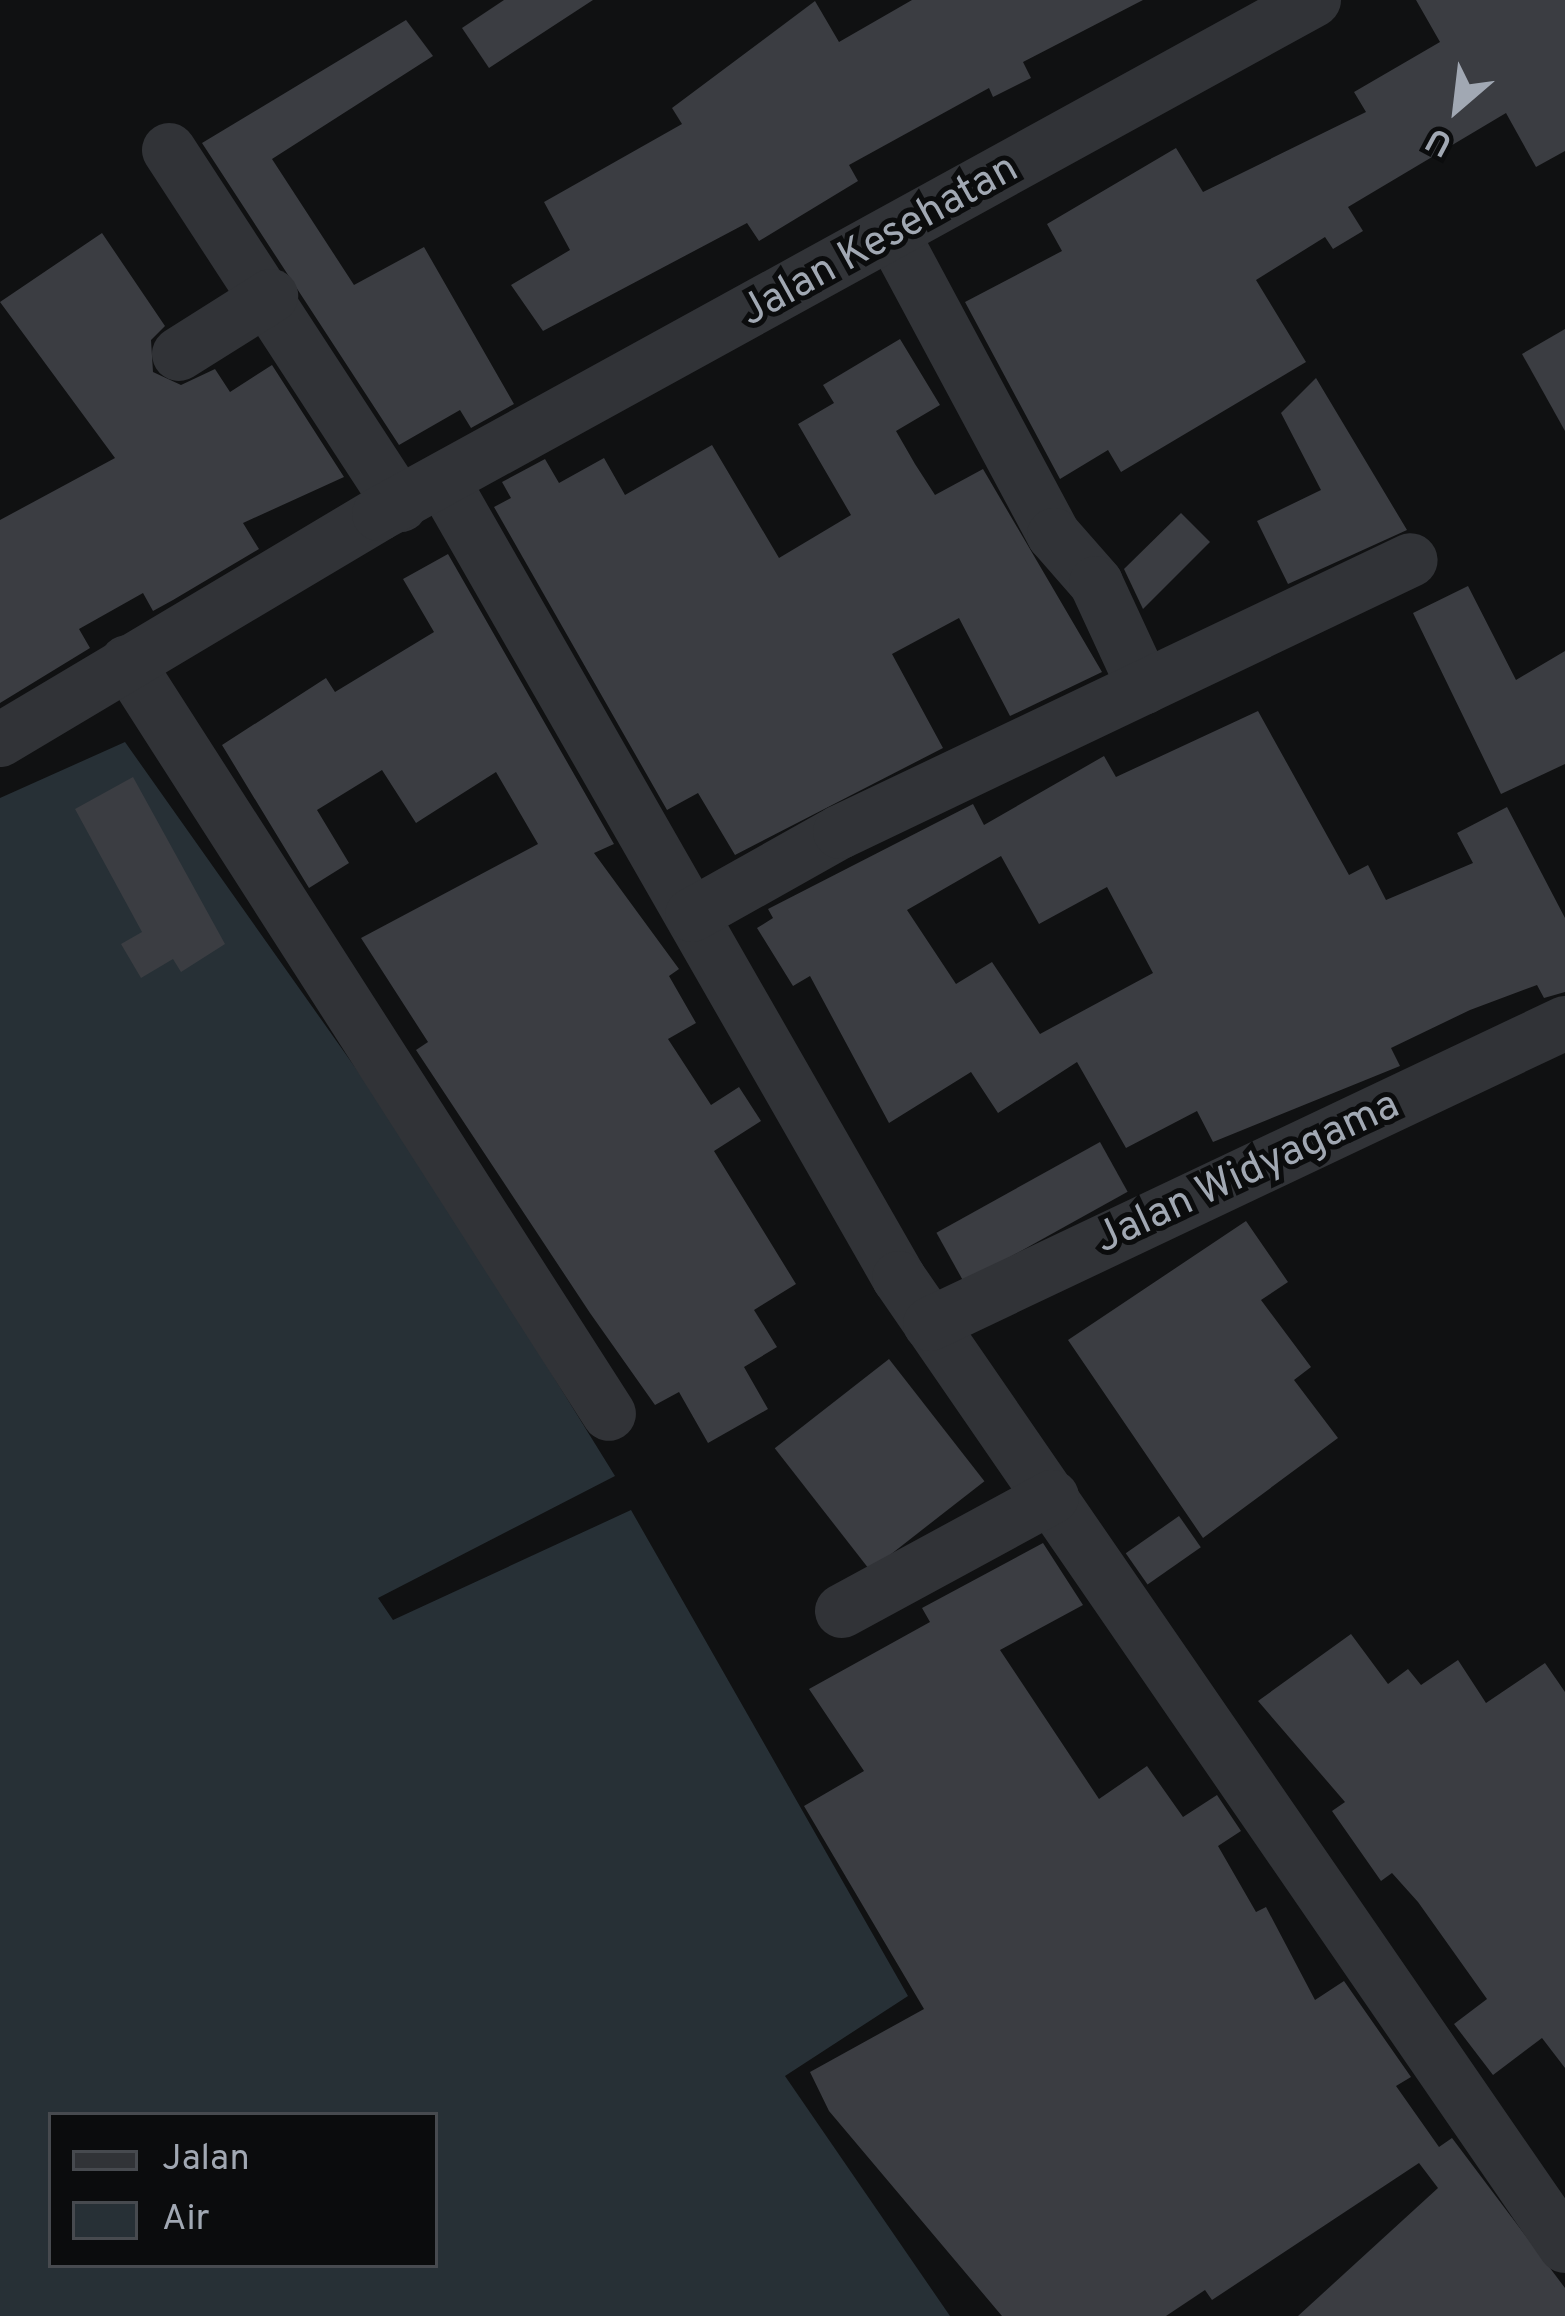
<!DOCTYPE html>
<style>
body{margin:0}
#map{position:relative;width:1565px;height:2316px;overflow:hidden;background:#101112;font-family:Overpass,sans-serif}
div>[style]{position:absolute}
.water>*{inset:0;background:#273036}
.building>*{inset:0;background:#3b3d42;transform-origin:0 0}
.minor>*{height:54px;margin:-27px;padding:0 27px;transform-origin:27px;border-radius:27px;background:#313337}
span{translate:-50% -50%;white-space:nowrap;text-align:center;line-height:1.15;-webkit-text-stroke:10px #0b0c0d;paint-order:stroke}
.street-label{font-size:42px;color:#a1a8b3}
.legend{position:absolute;left:48px;top:2112px;width:390px;height:156px;box-sizing:border-box;background:#0b0c0d;border:3px solid #474a4f;margin:0;padding:15px 21px;list-style:none;font-size:36px;color:#a1a8b3}
.legend li{display:flex;align-items:center;gap:24px;height:60px}
.legend b{width:60px;border:3px solid #474a4f}
.north{position:absolute;left:1397px;top:48px;width:120px;height:120px;-webkit-text-stroke:9px #0b0c0d;paint-order:stroke;rotate:208deg;font-size:33px;font-weight:700;line-height:48px;text-align:center;color:#a1a8b3}
.north::after{content:'';display:block;margin:auto;width:42px;height:54px;background:#a1a8b3;clip-path:polygon(50% 0,100% 100%,50% 72%,0 100%)}
</style>
<div id="map">
<div class="water">
<div style="clip-path:polygon(evenodd,125px 742px,410px 1145px,615px 1476px,378px 1598px,393px 1620px,631px 1510px,908px 1996px,785px 2076px,950px 2316px,0 2316px,0 798px,125px 742px,51px 2115px,435px 2115px,435px 2265px,51px 2265px,51px 2115px)"></div>
</div>
<div class="building">
<div style="clip-path:polygon(504px 0,593px 0,489px 68px,462px 28px)"></div>
<div style="clip-path:polygon(912px 0,1143px 0,1023px 62px,1031px 78px,993px 97px,989px 88px,849px 165px,858px 181px,759px 241px,747px 223px,543px 331px,511px 285px,570px 250px,544px 202px,682px 124px,672px 108px,815px 1px,839px 42px)"></div>
<div style="clip-path:polygon(1416px 0,1565px 0,1565px 151px,1536px 167px,1506px 113px,1348px 207px,1363px 231px,1333px 249px,1325px 237px,1256px 280px,1306px 362px,1121px 472px,1108px 450px,1060px 479px,965px 302px,1062px 251px,1047px 224px,1176px 148px,1203px 192px,1366px 112px,1354px 92px,1440px 42px)"></div>
<div style="clip-path:polygon(406px 20px,433px 56px,272px 159px,354px 285px,424px 247px,514px 404px,471px 428px,460px 410px,399px 445px,202px 143px)"></div>
<div style="clip-path:polygon(102px 233px,165px 326px,151px 340px,153px 372px,181px 385px,215px 369px,230px 392px,272px 365px,344px 477px,243px 523px,259px 549px,173px 600px,153px 611px,143px 593px,79px 629px,90px 648px,0 703px,0 520px,115px 458px,0 302px)"></div>
<div style="clip-path:polygon(1565px 329px,1565px 431px,1522px 354px)"></div>
<div style="clip-path:polygon(900px 339px,940px 405px,896px 431px,915px 464px,935px 495px,983px 469px,1102px 672px,1010px 716px,959px 618px,892px 654px,943px 748px,735px 855px,698px 793px,667px 810px,494px 507px,511px 498px,502px 482px,545px 459px,559px 483px,604px 458px,625px 495px,712px 445px,779px 558px,851px 515px,798px 424px,834px 403px,823px 385px)"></div>
<div style="clip-path:polygon(1316px 378px,1407px 530px,1288px 584px,1257px 521px,1321px 490px,1281px 413px)"></div>
<div style="clip-path:polygon(1181px 513px,1210px 542px,1143px 609px,1124px 569px)"></div>
<div style="clip-path:polygon(448px 554px,614px 844px,594px 853px,679px 969px,669px 976px,696px 1023px,668px 1039px,711px 1105px,739px 1087px,761px 1121px,714px 1151px,796px 1284px,754px 1310px,777px 1347px,744px 1367px,768px 1409px,708px 1443px,679px 1392px,655px 1405px,590px 1313px,416px 1050px,428px 1042px,361px 938px,538px 844px,496px 772px,416px 823px,382px 770px,317px 810px,349px 863px,309px 888px,222px 745px,326px 678px,335px 692px,434px 632px,403px 579px)"></div>
<div style="clip-path:polygon(1468px 586px,1516px 680px,1565px 651px,1565px 764px,1501px 794px,1413px 613px)"></div>
<div style="clip-path:polygon(evenodd,1258px 711px,1349px 875px,1368px 865px,1386px 900px,1473px 863px,1457px 833px,1507px 807px,1565px 918px,1565px 992px,1544px 998px,1537px 985px,1470px 1010px,1391px 1048px,1400px 1066px,1213px 1142px,1197px 1111px,1126px 1148px,1077px 1062px,998px 1113px,971px 1072px,889px 1123px,810px 976px,793px 986px,757px 928px,773px 918px,768px 909px,973px 804px,984px 825px,1104px 756px,1116px 777px,1258px 711px,1001px 856px,1039px 924px,1107px 887px,1153px 973px,1040px 1034px,992px 962px,956px 984px,907px 910px,1001px 856px)"></div>
<div style="clip-path:polygon(133px 777px,225px 944px,181px 972px,173px 959px,141px 978px,121px 944px,142px 932px,75px 809px)"></div>
<div style="left:1100px;top:1142px;width:57px;height:187px;rotate:61deg"></div>
<div style="clip-path:polygon(1246px 1221px,1288px 1282px,1261px 1300px,1311px 1367px,1294px 1380px,1338px 1438px,1203px 1538px,1068px 1340px)"></div>
<div style="left:889px;top:1359px;width:155px;height:145px;rotate:52deg"></div>
<div style="left:1179px;top:1516px;width:38px;height:65px;rotate:55deg"></div>
<div style="clip-path:polygon(1043px 1543px,1083px 1605px,1000px 1650px,1099px 1799px,1147px 1766px,1183px 1817px,1217px 1795px,1241px 1831px,1218px 1846px,1256px 1912px,1266px 1907px,1315px 2000px,1344px 1981px,1411px 2077px,1396px 2086px,1439px 2147px,1452px 2138px,1565px 2288px,1565px 2316px,1298px 2316px,1438px 2188px,1419px 2163px,1212px 2300px,1205px 2290px,1166px 2316px,1002px 2316px,829px 2111px,810px 2072px,924px 2009px,804px 1806px,864px 1771px,809px 1689px,930px 1622px,922px 1608px)"></div>
<div style="clip-path:polygon(1351px 1634px,1388px 1684px,1408px 1669px,1421px 1685px,1458px 1660px,1486px 1703px,1545px 1663px,1565px 1692px,1565px 2068px,1542px 2038px,1493px 2075px,1454px 2024px,1487px 1999px,1418px 1902px,1392px 1873px,1381px 1881px,1332px 1811px,1345px 1802px,1258px 1701px)"></div>
</div>
<div class="minor">
<div style="left:169px;top:150px;width:424px;rotate:56.9deg"></div>
<div style="left:893px;top:235px;width:340px;rotate:61.8deg"></div>
<div style="left:1054px;top:535px;width:64px;rotate:48.8deg"></div>
<div style="left:1096px;top:583px;width:115px;rotate:65.2deg"></div>
<div style="left:179px;top:354px;width:109px;rotate:-32.2deg"></div>
<div style="left:445px;top:485px;width:914px;rotate:60.21deg"></div>
<div style="left:899px;top:1278px;width:1175px;rotate:55.47deg"></div>
<div style="left:127px;top:662px;width:893px;rotate:57.34deg"></div>
<div style="left:0;top:740px;width:441px;rotate:-30.8deg"></div>
<div style="left:379px;top:514px;width:1067px;rotate:-28.8deg"></div>
<div style="left:692px;top:915px;width:170px;rotate:-29.3deg"></div>
<div style="left:840px;top:832px;width:632px;rotate:-25.47deg"></div>
<div style="left:930px;top:1324px;width:703px;rotate:-25.36deg"></div>
<div style="left:842px;top:1611px;width:239px;rotate:-28.5deg"></div>
</div>
<div class="street-label">
<span style="left:880px;top:242px;rotate:-29deg">Jalan Kesehatan</span>
<span style="left:1248px;top:1174px;rotate:-25deg">Jalan Widyagama</span>
</div>
<ul class="legend">
<li><b style="height:15px;background:#313337"></b>Jalan</li>
<li><b style="height:33px;background:#273036"></b>Air</li>
</ul>
<div class="north">U</div>
</div>
